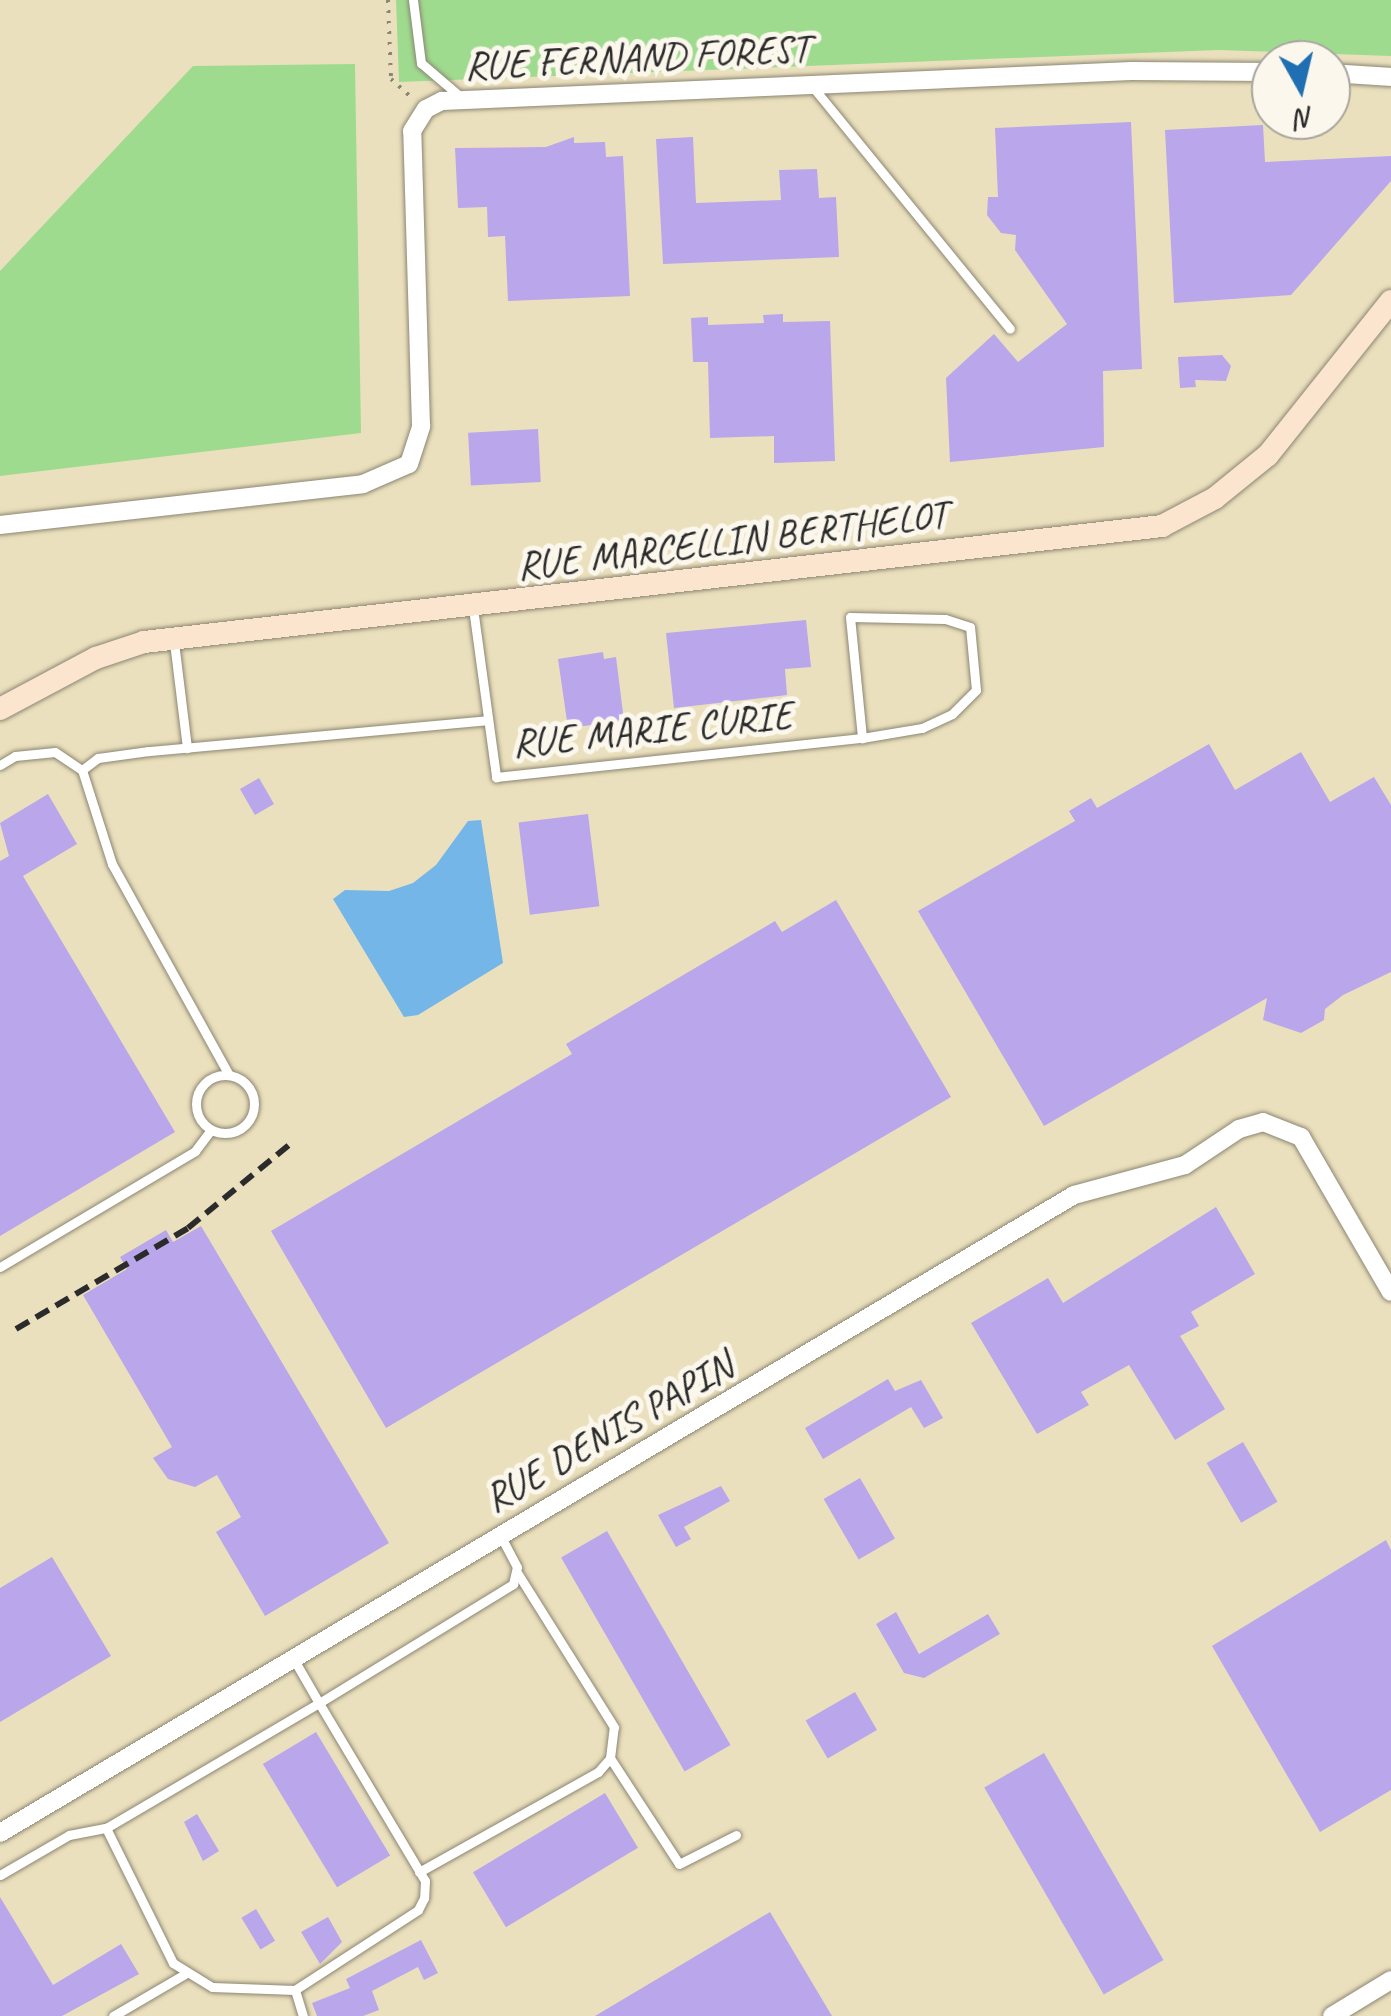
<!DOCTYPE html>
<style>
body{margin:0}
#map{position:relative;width:1391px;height:2016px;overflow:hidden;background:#ebe0bd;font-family:Caveat,sans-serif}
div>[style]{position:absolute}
.green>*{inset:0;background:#9fdb8f}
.water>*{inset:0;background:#75b6e9}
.building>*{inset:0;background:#baa6ea;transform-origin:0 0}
.path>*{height:4px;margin-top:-2px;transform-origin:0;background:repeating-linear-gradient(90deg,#8b8674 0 2.5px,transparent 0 10.5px)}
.roads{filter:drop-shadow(0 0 2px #8b8674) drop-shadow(0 0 2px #8b8674)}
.lane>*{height:9px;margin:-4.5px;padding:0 4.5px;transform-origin:4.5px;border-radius:4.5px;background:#fff}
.lane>.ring{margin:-4.5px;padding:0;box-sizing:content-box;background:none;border:9px solid #fff;border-radius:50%}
.street>*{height:18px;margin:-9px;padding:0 9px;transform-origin:9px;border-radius:9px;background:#fff}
.secondary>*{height:22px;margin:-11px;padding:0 11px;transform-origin:11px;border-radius:11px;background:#fce5cf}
.rail>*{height:6px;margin-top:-3px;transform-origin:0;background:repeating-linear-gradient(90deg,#2b2b2b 0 15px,transparent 0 23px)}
span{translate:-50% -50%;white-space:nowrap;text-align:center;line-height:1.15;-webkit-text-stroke:10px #fbf7ec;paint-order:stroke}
.street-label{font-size:40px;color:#2b2b2b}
.north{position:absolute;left:1251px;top:40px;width:100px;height:100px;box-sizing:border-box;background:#fbf7ec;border:2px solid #a8a59f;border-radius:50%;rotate:172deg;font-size:28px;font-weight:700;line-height:40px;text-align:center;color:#2b2b2b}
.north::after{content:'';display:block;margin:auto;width:35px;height:45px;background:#1f6fb2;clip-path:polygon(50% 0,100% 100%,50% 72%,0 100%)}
</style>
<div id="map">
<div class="green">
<div style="clip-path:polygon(396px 0,1391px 0,1391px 56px,1218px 50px,399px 82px)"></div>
<div style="clip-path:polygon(355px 64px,361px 433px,0 476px,0 271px,193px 66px)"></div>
</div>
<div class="water">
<div style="clip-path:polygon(481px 820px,503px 963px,418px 1015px,404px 1017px,333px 899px,345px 890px,389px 891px,413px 883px,436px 865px,468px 821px)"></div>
</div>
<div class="building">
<div style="clip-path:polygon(1131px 122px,1142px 369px,1103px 371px,1104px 447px,950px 462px,946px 378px,994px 334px,1018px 362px,1067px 324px,1015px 250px,1016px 235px,1001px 233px,987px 215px,988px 197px,998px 197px,995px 128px)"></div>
<div style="clip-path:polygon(1263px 125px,1265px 162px,1391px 156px,1391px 181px,1291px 295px,1174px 303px,1165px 130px)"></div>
<div style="clip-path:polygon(574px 137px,574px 143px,605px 142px,606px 157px,623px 156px,630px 296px,508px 301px,505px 236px,488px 237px,487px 207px,458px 208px,455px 148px,546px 147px)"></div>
<div style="clip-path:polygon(693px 137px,696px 203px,781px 200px,779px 170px,817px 169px,819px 198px,836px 197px,839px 257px,663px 264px,656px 139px)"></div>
<div style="clip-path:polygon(783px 314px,783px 322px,830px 321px,835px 461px,774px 463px,774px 436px,710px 438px,708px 362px,693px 362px,691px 318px,708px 317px,708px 325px,764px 323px,763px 315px)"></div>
<div style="clip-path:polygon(1222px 355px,1231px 366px,1226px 381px,1195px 380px,1196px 387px,1180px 388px,1178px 357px)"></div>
<div style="left:538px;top:429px;width:53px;height:70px;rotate:87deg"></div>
<div style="clip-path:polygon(806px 620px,811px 667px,785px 669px,787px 695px,674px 708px,666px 633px)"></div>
<div style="clip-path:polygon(603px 652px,604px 659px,616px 657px,624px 721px,568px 728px,558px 659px)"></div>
<div style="clip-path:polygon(1209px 744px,1235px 790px,1301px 752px,1330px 802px,1374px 777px,1391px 805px,1391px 972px,1343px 995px,1325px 1009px,1324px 1020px,1301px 1033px,1263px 1020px,1267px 998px,1044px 1126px,918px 911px,1075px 821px,1069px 811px,1091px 798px,1097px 808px)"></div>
<div style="left:259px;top:778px;width:30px;height:22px;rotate:60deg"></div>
<div style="clip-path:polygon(48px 794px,77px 844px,23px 876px,175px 1132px,0 1236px,0 861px,9px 856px,0 823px)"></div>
<div style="left:588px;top:814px;width:93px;height:70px;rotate:83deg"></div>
<div style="clip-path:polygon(836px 900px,951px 1097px,386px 1428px,271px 1231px,572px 1054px,566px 1044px,775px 921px,782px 932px)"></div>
<div style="clip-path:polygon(1216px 1207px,1255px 1274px,1191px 1312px,1199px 1326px,1180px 1336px,1225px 1409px,1175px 1440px,1129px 1365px,1081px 1392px,1089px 1405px,1037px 1434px,971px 1323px,1048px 1278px,1063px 1303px)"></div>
<div style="clip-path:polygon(201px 1226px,389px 1543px,265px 1616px,216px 1532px,241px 1517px,217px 1475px,195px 1487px,168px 1479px,153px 1458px,172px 1447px,83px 1295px,127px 1269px,120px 1257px,166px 1230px,173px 1242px)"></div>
<div style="clip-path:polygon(888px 1379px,895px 1391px,921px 1380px,943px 1418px,924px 1428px,911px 1407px,823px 1459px,805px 1428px)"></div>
<div style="left:1243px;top:1442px;width:69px;height:42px;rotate:60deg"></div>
<div style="left:860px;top:1478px;width:70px;height:42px;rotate:60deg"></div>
<div style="clip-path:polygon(721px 1486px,730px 1501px,684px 1527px,691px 1539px,676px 1547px,658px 1515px)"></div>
<div style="left:607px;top:1531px;width:247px;height:53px;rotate:60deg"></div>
<div style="clip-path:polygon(1386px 1540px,1391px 1550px,1391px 1790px,1320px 1832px,1212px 1646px)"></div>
<div style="clip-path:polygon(52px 1557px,111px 1656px,0 1722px,0 1588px)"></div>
<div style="clip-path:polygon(896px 1612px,919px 1654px,988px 1614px,1000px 1634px,924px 1678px,904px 1673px,876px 1624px)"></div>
<div style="left:855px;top:1692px;width:44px;height:57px;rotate:60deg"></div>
<div style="left:316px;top:1732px;width:144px;height:62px;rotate:59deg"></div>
<div style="left:1044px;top:1753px;width:239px;height:69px;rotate:60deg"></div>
<div style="left:605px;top:1793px;width:64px;height:154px;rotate:59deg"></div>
<div style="clip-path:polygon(197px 1814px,219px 1851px,203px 1861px,184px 1822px)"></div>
<div style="clip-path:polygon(0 1897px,53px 1985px,121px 1944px,139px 1974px,62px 2016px,0 2016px)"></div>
<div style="left:256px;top:1909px;width:37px;height:17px;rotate:59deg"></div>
<div style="clip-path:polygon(770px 1912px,832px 2016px,595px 2016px)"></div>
<div style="clip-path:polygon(328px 1917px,342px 1942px,320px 1964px,301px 1932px)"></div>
<div style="clip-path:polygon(421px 1940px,438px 1973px,424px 1980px,418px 1967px,372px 1991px,379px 2010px,363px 2016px,317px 2016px,312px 2003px,350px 1988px,346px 1979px)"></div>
</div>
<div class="path">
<div style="left:388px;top:0;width:79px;rotate:87.8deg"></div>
<div style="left:391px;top:79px;width:31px;rotate:42deg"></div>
</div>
<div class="roads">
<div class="lane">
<div style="left:413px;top:0;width:64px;rotate:82.8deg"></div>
<div style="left:421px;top:63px;width:54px;rotate:40.5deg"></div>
<div style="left:812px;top:86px;width:313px;rotate:50.8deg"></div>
<div style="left:473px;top:608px;width:171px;rotate:82.2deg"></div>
<div style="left:496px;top:777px;width:368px;rotate:-6.1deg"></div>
<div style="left:862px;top:738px;width:61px;rotate:-9.5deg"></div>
<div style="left:922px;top:728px;width:33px;rotate:-25deg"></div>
<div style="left:952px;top:714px;width:34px;rotate:-45deg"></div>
<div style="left:976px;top:690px;width:63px;rotate:-95.4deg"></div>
<div style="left:970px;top:627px;width:26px;rotate:-162deg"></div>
<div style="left:945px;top:619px;width:95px;rotate:-178.8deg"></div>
<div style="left:850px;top:617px;width:122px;rotate:84.3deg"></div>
<div style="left:174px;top:642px;width:107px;rotate:83deg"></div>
<div style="left:0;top:765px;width:17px;rotate:-31deg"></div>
<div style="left:15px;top:756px;width:40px;rotate:-5.7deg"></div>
<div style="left:55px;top:752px;width:32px;rotate:34deg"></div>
<div style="left:82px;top:770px;width:99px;rotate:72.3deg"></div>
<div style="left:112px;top:864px;width:241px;rotate:61deg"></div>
<div style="left:82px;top:770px;width:20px;rotate:-37deg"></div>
<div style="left:98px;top:758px;width:51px;rotate:-7.8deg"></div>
<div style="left:149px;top:751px;width:340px;rotate:-5.2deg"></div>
<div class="ring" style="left:196px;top:1075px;width:49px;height:49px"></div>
<div style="left:0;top:1267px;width:227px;rotate:-30.7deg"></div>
<div style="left:195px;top:1151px;width:26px;rotate:-53deg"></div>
<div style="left:293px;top:1658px;width:52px;rotate:60deg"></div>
<div style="left:319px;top:1703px;width:207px;rotate:59.2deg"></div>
<div style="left:425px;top:1881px;width:17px;rotate:93deg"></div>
<div style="left:424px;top:1898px;width:13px;rotate:117deg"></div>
<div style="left:418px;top:1910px;width:147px;rotate:147deg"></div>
<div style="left:295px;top:1990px;width:83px;rotate:-177.9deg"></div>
<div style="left:212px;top:1987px;width:46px;rotate:-148.4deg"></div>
<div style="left:173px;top:1963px;width:151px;rotate:-116.4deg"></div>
<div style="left:106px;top:1828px;width:247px;rotate:-30.4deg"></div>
<div style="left:319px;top:1703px;width:228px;rotate:-31.5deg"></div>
<div style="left:513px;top:1584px;width:17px;rotate:-77deg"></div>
<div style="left:517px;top:1567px;width:36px;rotate:-118deg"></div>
<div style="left:610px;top:1758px;width:126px;rotate:56.9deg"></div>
<div style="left:679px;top:1864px;width:64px;rotate:-27deg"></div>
<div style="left:419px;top:1872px;width:205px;rotate:-29.2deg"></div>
<div style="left:598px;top:1772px;width:18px;rotate:-49deg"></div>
<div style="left:610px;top:1758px;width:31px;rotate:-83deg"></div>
<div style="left:614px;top:1727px;width:181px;rotate:-122.1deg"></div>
<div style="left:0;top:1875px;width:80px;rotate:-30.1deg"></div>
<div style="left:69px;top:1835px;width:38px;rotate:-11deg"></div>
<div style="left:295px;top:1990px;width:27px;rotate:73deg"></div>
<div style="left:113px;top:2016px;width:83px;rotate:-30.3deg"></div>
</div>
<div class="street">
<div style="left:1331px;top:73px;width:60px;rotate:3.8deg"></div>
<div style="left:0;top:525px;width:365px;rotate:-6.4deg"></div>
<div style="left:363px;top:484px;width:50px;rotate:-23.5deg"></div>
<div style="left:409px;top:464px;width:40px;rotate:-72deg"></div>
<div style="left:421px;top:426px;width:295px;rotate:-91.7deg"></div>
<div style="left:412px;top:131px;width:26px;rotate:-58deg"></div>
<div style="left:426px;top:109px;width:18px;rotate:-27deg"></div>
<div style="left:442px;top:101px;width:690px;rotate:-2.49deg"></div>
<div style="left:1131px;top:71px;width:140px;rotate:0.4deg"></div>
<div style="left:0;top:1833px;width:1249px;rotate:-30.71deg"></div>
<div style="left:1074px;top:1195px;width:115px;rotate:-15.1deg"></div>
<div style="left:1185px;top:1165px;width:65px;rotate:-33.7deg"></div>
<div style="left:1239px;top:1129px;width:25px;rotate:-16deg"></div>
<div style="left:1263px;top:1122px;width:41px;rotate:21.5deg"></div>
<div style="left:1301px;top:1137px;width:179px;rotate:59.9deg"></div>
<div style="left:1332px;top:2016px;width:69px;rotate:-31.4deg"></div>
</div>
<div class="secondary">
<div style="left:0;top:709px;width:109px;rotate:-28deg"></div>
<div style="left:96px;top:658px;width:51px;rotate:-18.4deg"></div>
<div style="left:144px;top:642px;width:1025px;rotate:-6.5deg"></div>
<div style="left:1162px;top:526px;width:60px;rotate:-27.8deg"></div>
<div style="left:1215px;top:498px;width:68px;rotate:-39.1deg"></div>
<div style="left:1268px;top:455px;width:197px;rotate:-51.4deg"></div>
</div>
</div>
<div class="rail">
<div style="left:16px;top:1329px;width:199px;rotate:-30.4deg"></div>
<div style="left:188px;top:1228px;width:137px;rotate:-39.4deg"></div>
</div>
<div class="street-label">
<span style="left:637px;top:57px;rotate:-3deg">RUE FERNAND FOREST</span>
<span style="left:732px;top:540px;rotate:-7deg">RUE MARCELLIN BERTHELOT</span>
<span style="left:652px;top:729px;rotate:-6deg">RUE MARIE CURIE</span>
<span style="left:608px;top:1432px;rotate:-30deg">RUE DENIS PAPIN</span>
</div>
<div class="north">N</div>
</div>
